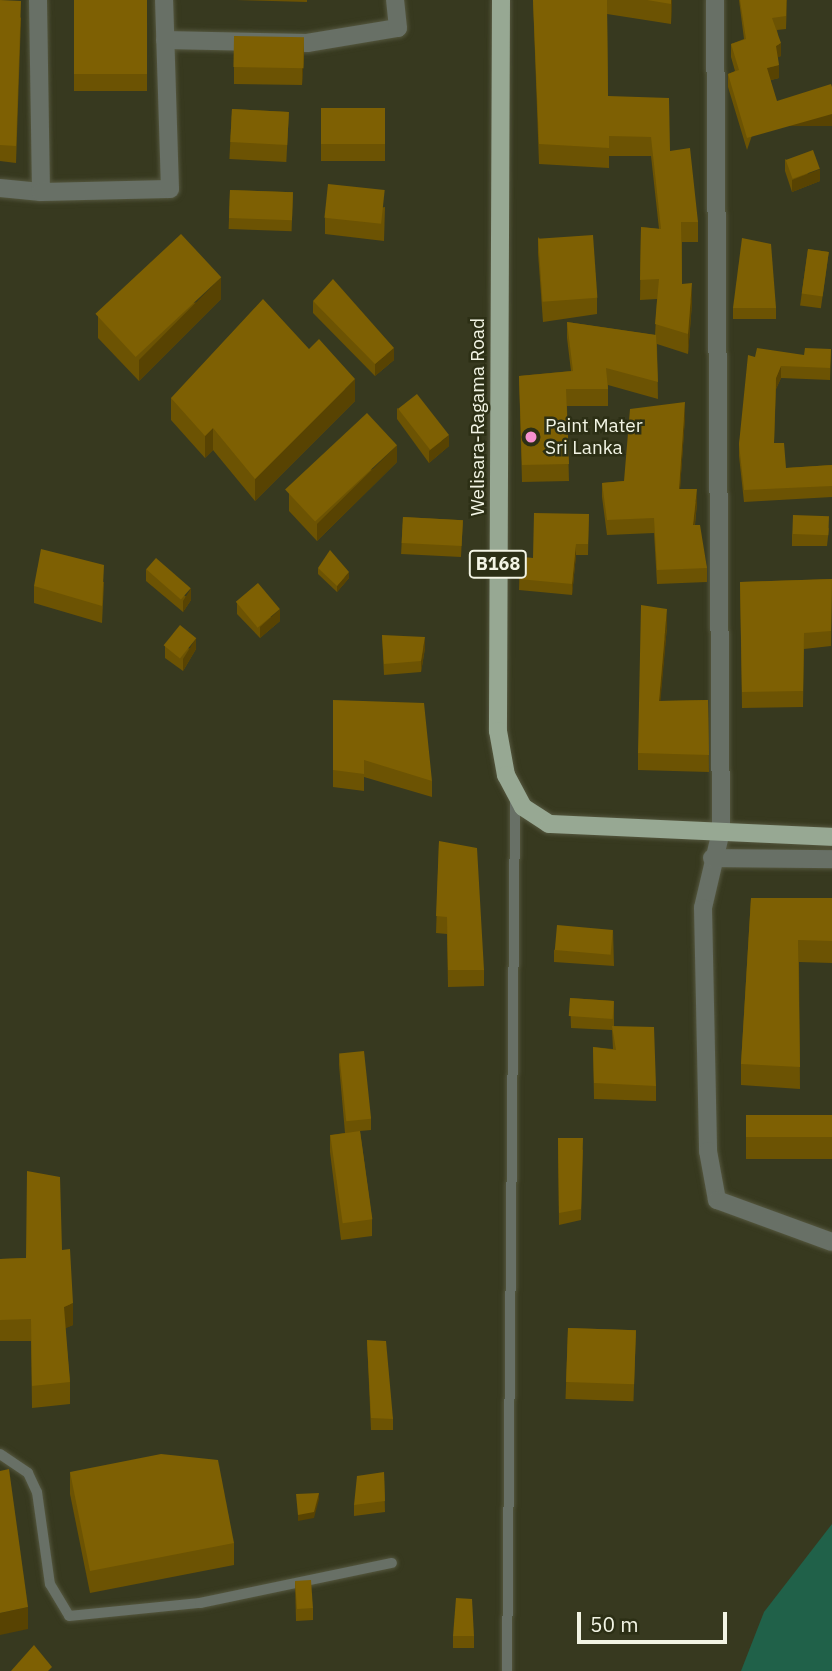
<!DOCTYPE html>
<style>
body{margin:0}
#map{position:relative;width:832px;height:1671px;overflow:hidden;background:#37391f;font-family:"IBM Plex Sans",sans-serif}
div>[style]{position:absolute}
.water>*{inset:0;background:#206149}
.roads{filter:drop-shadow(0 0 2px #55573f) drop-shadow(0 0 2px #55573f)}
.service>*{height:10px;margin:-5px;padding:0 5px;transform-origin:5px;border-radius:5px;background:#687066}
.minor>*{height:18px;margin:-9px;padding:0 9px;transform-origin:9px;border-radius:9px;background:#687066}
.primary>*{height:18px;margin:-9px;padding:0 9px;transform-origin:9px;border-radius:9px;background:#97a893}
.wall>*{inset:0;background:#6c5303;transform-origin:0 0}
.shaded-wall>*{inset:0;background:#584302;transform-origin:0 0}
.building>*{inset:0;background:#7e6003;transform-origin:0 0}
.dots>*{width:19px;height:19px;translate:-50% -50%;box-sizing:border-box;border:4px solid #2c2f15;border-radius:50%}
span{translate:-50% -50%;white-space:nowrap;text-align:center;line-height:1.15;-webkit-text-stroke:5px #2c2f15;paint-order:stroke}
.shield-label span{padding:2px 5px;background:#2c2f15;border:2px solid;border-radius:5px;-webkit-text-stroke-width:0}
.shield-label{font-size:18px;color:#f2f4e4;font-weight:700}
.street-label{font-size:19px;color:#f2f4e4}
.poi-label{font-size:19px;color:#f2f4e4}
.left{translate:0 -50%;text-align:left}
.scale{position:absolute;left:577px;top:1612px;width:150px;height:32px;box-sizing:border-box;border:4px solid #f2f4e4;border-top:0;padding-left:9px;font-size:21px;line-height:24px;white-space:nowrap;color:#f2f4e4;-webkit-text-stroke:5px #2c2f15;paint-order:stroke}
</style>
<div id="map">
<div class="water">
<div style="clip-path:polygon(832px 1524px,832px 1671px,741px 1671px,764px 1612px)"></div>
</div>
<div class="roads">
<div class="service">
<div style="left:0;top:1454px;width:34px;rotate:34deg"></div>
<div style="left:28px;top:1473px;width:21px;rotate:65deg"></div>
<div style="left:37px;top:1492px;width:93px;rotate:82deg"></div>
<div style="left:50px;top:1584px;width:37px;rotate:59deg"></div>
<div style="left:69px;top:1616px;width:132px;rotate:-5.7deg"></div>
<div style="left:200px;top:1603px;width:196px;rotate:-11.8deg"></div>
<div style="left:507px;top:1671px;width:872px;rotate:-89.47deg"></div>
</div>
<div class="minor">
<div style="left:715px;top:0;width:831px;rotate:89.59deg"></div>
<div style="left:721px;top:831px;width:79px;rotate:103.2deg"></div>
<div style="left:703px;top:908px;width:243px;rotate:88.8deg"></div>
<div style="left:708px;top:1151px;width:50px;rotate:79.6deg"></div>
<div style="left:717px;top:1200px;width:122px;rotate:20.1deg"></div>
<div style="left:165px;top:40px;width:142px;rotate:1.2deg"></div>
<div style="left:307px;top:43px;width:92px;rotate:-9.4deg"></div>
<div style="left:398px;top:28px;width:28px;rotate:-96deg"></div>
<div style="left:0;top:188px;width:41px;rotate:5.6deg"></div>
<div style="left:41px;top:192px;width:192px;rotate:-90.9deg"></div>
<div style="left:41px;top:192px;width:129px;rotate:-1.3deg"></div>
<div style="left:170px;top:189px;width:189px;rotate:-91.8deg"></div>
<div style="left:712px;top:858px;width:120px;rotate:0.5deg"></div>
</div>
<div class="primary">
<div style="left:501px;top:0;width:731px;rotate:90.24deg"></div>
<div style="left:498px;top:731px;width:45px;rotate:79.7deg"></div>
<div style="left:506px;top:775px;width:36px;rotate:62deg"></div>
<div style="left:523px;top:807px;width:31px;rotate:33deg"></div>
<div style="left:549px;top:824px;width:283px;rotate:2.6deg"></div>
</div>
</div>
<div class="wall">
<div style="clip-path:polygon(0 0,21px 18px,16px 163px,0 161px)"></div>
<div style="left:74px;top:0;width:73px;height:91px"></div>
<div style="clip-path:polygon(236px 0,307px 0,307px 2px)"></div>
<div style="clip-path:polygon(533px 0,672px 0,671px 24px,607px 14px,608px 96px,670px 151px,698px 222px,698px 242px,682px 242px,682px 284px,692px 303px,688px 354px,657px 344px,658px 399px,608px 385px,608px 406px,567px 406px,569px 481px,522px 482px,519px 376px,571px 371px,567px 338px,567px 322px,655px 335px,657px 299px,640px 300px,641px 227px,659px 229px,651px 156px,609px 156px,609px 168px,539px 164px)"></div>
<div style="clip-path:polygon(739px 0,787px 0,786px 29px,777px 30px,781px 56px,778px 57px,779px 78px,771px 80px,747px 150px,728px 87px,728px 74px,735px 71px,731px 57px,731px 44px,744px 39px)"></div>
<div style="clip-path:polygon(234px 36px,304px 54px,302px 85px,234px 84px)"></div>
<div style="left:321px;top:108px;width:64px;height:53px"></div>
<div style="left:232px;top:109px;width:57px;height:50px;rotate:3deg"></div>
<div style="clip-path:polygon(785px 159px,820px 181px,792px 192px,785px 171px)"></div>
<div style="left:230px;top:190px;width:63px;height:39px;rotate:2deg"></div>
<div style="clip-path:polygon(385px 207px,384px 241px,325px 234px,325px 218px)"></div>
<div style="clip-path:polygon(538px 237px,597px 298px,597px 314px,543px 322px,538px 253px)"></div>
<div style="left:808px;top:249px;width:21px;height:57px;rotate:8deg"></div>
<div style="clip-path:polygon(221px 299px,139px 381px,98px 338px,98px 316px)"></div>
<div style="clip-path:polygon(313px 301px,394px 360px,375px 376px,313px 313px)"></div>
<div style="left:733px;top:308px;width:43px;height:11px"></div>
<div style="clip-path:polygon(309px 349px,355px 401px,255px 501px,213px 450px,205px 458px,171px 420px,171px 398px)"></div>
<div style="clip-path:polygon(831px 349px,830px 380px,781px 378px,776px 389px,774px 443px,786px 468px,832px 465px,832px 497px,744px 502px,739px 456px,739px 444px,755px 357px,804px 355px)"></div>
<div style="clip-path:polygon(397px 408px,449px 446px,429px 463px,397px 419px)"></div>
<div style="clip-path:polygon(685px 417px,680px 489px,697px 503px,695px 525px,707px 568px,707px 582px,657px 584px,654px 533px,607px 535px,602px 497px,602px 483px,624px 481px)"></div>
<div style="clip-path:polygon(397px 462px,317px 541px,289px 511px,289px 494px)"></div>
<div style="clip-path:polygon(589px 514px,588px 555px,576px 555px,572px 595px,519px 590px,520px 557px,533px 558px)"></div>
<div style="left:403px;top:517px;width:60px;height:37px;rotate:3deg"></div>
<div style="clip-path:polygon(829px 528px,827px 546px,792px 546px,792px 534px)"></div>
<div style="clip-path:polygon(318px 568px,349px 578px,337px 592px,318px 574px)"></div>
<div style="clip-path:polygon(146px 569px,191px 600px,183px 612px,146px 581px)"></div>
<div style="clip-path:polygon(832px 579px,831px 646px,804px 649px,803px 707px,742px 708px,740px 582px)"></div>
<div style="clip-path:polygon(104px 582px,102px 623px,34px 603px,34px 586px)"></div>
<div style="clip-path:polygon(237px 603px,280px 621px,260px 638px,237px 614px)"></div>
<div style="clip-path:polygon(667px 626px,660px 701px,708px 700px,709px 772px,638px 770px,638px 753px)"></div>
<div style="clip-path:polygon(382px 635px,425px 648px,421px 672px,384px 675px)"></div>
<div style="clip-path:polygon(165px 646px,196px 649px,183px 671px,165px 658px)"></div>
<div style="clip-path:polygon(333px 700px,432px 781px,432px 797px,364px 777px,364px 791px,333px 787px)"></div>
<div style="clip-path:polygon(439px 841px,484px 970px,484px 986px,448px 987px,447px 934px,436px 933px)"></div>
<div style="clip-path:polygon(751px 898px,832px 898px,832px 963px,799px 962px,800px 1089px,741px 1085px,741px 1064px)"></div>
<div style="clip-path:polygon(613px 930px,614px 966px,554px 962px,554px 950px)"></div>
<div style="clip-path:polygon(570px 998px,614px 1001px,614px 1026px,656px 1086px,656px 1101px,594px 1099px,593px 1047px,613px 1049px,612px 1030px,571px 1028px)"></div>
<div style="clip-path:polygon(339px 1054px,371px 1119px,371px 1130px,360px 1131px,372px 1219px,372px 1236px,341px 1240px,330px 1152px,330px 1135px,345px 1133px,339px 1065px)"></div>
<div style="left:832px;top:1115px;width:44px;height:86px;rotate:90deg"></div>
<div style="clip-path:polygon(558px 1138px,583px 1150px,581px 1220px,559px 1225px)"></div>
<div style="clip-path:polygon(62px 1250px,73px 1325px,65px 1328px,70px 1382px,70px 1404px,32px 1408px,31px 1341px,0 1341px,0 1259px,26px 1258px)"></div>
<div style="left:568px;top:1328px;width:68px;height:71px;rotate:2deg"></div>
<div style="clip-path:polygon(367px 1340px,393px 1419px,393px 1430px,371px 1430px)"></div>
<div style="clip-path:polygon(70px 1472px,234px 1543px,234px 1565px,90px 1593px,70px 1494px)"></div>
<div style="clip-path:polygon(384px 1472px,385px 1512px,354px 1516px,354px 1505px)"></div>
<div style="clip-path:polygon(295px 1581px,313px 1608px,313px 1620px,296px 1621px)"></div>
<div style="left:453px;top:1636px;width:21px;height:12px"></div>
</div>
<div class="shaded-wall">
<div style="clip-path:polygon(671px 0,672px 0,671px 24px)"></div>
<div style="clip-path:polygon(304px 37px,304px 54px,302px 85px,302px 68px)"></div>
<div style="clip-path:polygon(781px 43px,781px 56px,776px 58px,776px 46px)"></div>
<div style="clip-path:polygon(779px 65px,779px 78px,767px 81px,767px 68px)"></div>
<div style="left:832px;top:114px;width:12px;height:88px;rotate:90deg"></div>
<div style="clip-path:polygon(820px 169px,820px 181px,792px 192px,792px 180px)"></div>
<div style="clip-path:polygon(221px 277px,221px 299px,139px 381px,139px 360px)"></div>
<div style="clip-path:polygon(692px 283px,692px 303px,688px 354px,688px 334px)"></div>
<div style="clip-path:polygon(394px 348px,394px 360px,375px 376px,375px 364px)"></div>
<div style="clip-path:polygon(781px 366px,781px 378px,776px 389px,776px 378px)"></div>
<div style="clip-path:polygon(355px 379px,355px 401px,255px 501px,255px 479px)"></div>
<div style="clip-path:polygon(685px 402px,685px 417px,679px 503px,679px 489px)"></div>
<div style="clip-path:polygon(213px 428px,213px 450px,205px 458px,205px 436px)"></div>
<div style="clip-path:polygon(449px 435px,449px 446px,429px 463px,429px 451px)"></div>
<div style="clip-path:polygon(397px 445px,397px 462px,317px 541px,317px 524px)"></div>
<div style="clip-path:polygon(697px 489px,697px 503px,693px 540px,693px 525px)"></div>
<div style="clip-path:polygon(576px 544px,576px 555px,572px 595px,572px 584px)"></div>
<div style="clip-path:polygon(349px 572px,349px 578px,337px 592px,337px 586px)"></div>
<div style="clip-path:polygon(191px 588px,191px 600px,183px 612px,183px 601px)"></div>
<div style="clip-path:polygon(280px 609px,280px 621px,260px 638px,260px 627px)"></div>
<div style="clip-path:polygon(667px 609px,667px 626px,659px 718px,659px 701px)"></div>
<div style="clip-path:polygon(425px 637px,425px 648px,421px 672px,421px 661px)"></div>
<div style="clip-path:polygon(196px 638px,196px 649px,183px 671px,183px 659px)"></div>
<div style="clip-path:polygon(73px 1303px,73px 1325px,64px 1329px,64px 1307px)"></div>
<div style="clip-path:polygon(319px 1493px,319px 1499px,314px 1518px,298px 1521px,298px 1515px)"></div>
<div style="clip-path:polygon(28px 1607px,28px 1629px,0 1635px,0 1613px)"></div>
</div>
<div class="building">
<div style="clip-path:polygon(0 0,21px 1px,16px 146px,0 145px)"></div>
<div style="left:74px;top:0;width:73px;height:74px"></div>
<div style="clip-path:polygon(533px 0,607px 0,608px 96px,669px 98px,670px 151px,690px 148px,698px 222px,681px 222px,682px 284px,692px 283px,688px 334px,655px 324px,659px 279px,640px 280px,641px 227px,661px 229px,651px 137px,609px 136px,609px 148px,539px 144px)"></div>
<div style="clip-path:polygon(647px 0,671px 0,671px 4px)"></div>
<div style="clip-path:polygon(740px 0,786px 0,786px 16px,772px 18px,781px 43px,776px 46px,779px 65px,767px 68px,777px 101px,831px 84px,832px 87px,832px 114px,747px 138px,728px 74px,739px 70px,731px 44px,746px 39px)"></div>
<div style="left:234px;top:36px;width:70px;height:31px;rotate:1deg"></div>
<div style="left:321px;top:108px;width:64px;height:36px"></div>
<div style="left:232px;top:109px;width:57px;height:33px;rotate:3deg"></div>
<div style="left:813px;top:150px;width:20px;height:29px;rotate:70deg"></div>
<div style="left:328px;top:184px;width:57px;height:34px;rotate:6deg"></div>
<div style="left:230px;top:190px;width:63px;height:28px;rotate:2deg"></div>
<div style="left:181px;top:234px;width:59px;height:117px;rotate:47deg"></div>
<div style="left:593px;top:235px;width:63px;height:55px;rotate:86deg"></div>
<div style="clip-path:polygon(742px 238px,771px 244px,776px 308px,733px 308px)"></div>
<div style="left:808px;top:249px;width:21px;height:45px;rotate:8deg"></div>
<div style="clip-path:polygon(333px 279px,394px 348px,375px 364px,313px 301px)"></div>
<div style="clip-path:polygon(263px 299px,309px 349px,319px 339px,355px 379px,255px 479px,213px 428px,205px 436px,171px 398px)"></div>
<div style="clip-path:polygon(567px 322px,656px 335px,658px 382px,606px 368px,608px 389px,566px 389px,569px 464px,522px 465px,519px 376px,573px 371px)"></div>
<div style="clip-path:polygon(757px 348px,804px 355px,805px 348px,831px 349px,830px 368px,781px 366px,776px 378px,774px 443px,784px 443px,786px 468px,832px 465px,832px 486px,744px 490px,739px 444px,748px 355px,755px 357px)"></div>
<div style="left:417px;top:394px;width:52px;height:24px;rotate:52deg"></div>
<div style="clip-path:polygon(685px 402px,679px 489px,697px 489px,693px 525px,700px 525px,707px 568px,657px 570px,654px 518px,607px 520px,602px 483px,624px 481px,630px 409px)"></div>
<div style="left:367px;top:413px;width:44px;height:112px;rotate:47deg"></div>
<div style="clip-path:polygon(534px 513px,589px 514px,588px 544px,576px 544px,572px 584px,519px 579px,520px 557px,533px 558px)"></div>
<div style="left:793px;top:515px;width:36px;height:19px;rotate:2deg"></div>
<div style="left:403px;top:517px;width:60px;height:26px;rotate:3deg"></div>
<div style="clip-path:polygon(41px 549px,104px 565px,102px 606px,34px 586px)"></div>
<div style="clip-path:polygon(330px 550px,349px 572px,337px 586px,318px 568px)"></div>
<div style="left:156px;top:558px;width:46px;height:15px;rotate:41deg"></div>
<div style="clip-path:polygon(832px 579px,831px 631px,804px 633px,803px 691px,742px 692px,740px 582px)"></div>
<div style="left:258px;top:583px;width:34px;height:29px;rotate:50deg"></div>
<div style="clip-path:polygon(641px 605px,667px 609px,659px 701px,708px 700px,709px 755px,638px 753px)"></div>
<div style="left:180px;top:625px;width:21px;height:26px;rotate:39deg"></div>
<div style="clip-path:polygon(382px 635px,425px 637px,421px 661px,384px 664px)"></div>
<div style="clip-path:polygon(333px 700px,424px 703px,432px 781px,364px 760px,364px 774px,333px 770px)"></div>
<div style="clip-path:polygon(439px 841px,477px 848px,484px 970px,448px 970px,447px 917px,436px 916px)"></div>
<div style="clip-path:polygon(751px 898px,832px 898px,832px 941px,798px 940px,800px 1067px,741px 1064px)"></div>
<div style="left:557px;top:925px;width:56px;height:25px;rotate:5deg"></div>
<div style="left:570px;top:998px;width:44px;height:18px;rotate:4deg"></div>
<div style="clip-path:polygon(612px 1026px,654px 1027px,656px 1086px,594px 1083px,593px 1047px,616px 1050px)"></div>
<div style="left:364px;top:1051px;width:68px;height:25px;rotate:84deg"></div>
<div style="left:832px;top:1115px;width:22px;height:86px;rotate:90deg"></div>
<div style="left:360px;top:1131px;width:89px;height:30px;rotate:82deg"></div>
<div style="clip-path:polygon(558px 1138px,583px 1138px,581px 1209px,559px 1213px)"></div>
<div style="clip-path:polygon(27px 1171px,60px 1177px,62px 1250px,70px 1249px,73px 1303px,64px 1307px,70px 1382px,32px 1386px,31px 1319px,0 1320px,0 1259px,26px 1258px)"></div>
<div style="left:568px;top:1328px;width:68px;height:54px;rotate:2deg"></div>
<div style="clip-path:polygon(367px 1340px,386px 1341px,393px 1419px,371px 1418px)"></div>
<div style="clip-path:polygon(161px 1454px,218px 1460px,234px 1543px,90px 1571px,70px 1472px)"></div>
<div style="clip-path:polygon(9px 1469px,28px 1607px,0 1613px,0 1471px)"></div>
<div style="clip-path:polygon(384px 1472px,385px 1501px,354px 1505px,357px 1476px)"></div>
<div style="clip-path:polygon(319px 1493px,314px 1512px,298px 1515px,296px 1494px)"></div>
<div style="left:311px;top:1580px;width:28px;height:16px;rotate:86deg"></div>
<div style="clip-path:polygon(456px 1598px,472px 1599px,474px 1636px,453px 1636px)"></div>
<div style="clip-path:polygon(34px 1645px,52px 1667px,48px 1671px,11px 1671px)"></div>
</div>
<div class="dots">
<div style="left:531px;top:437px;background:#f690cf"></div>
</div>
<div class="shield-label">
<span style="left:498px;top:564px">B168</span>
</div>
<div class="street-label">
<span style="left:478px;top:417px;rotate:-90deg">Welisara-Ragama Road</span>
</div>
<div class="poi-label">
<span class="left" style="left:545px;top:437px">Paint Mater<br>Sri Lanka</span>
</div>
<div class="scale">50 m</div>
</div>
